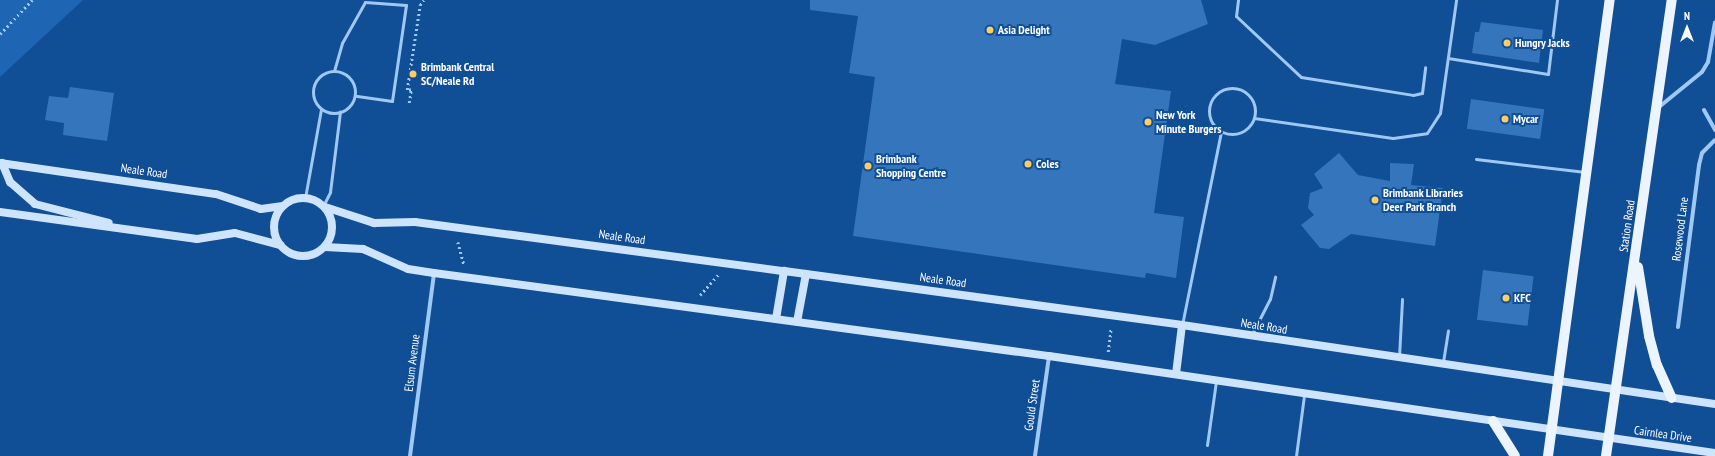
<!DOCTYPE html>
<style>
body{margin:0}
#map{position:relative;width:1715px;height:456px;overflow:hidden;background:#104e96;font-family:"PT Sans Narrow",sans-serif}
div>[style]{position:absolute}
.green>*{inset:0;background:#1e66b3}
.building>*{inset:0;background:#3475bc;transform-origin:0 0}
.path>*{height:2.5px;margin-top:-1.25px;transform-origin:0;background:repeating-linear-gradient(90deg,#9fc8f4 0 2px,transparent 0 5px)}
.lane>*{height:3px;margin:-1.5px;padding:0 1.5px;transform-origin:1.5px;border-radius:1.5px;background:#9fc8f4}
.lane>.ring{margin:-1.5px;padding:0;box-sizing:content-box;background:none;border:3px solid #9fc8f4;border-radius:50%}
.street>*{height:4px;margin:-2px;padding:0 2px;transform-origin:2px;border-radius:2px;background:#9fc8f4}
.secondary>*{height:8px;margin:-4px;padding:0 4px;transform-origin:4px;border-radius:4px;background:#cee4fd}
.secondary>.ring{margin:-4px;padding:0;box-sizing:content-box;background:none;border:8px solid #cee4fd;border-radius:50%}
.primary>*{height:10px;margin:-5px;padding:0 5px;transform-origin:5px;border-radius:5px;background:#ecf4ff}
.dots>*{width:11px;height:11px;translate:-50% -50%;box-sizing:border-box;border:2px solid #104e96;border-radius:50%}
span{translate:-50% -50%;white-space:nowrap;text-align:center;line-height:1.15;-webkit-text-stroke:4px #104e96;paint-order:stroke}
.poi-label{font-size:12px;color:#fff;font-weight:700}
.left{translate:0 -50%;text-align:left}
.street-label{font-size:12px;color:#fff}
.north{position:absolute;left:1667px;top:8px;width:40px;height:40px;-webkit-text-stroke:3px #104e96;paint-order:stroke;rotate:0deg;font-size:11px;font-weight:700;line-height:16px;text-align:center;color:#fff}
.north::after{content:'';display:block;margin:auto;width:14px;height:18px;background:#fff;clip-path:polygon(50% 0,100% 100%,50% 72%,0 100%)}
</style>
<div id="map">
<div class="green">
<div style="clip-path:polygon(0 0,83px 0,0 77px)"></div>
</div>
<div class="building">
<div style="clip-path:polygon(810px 0,1201px 0,1208px 24px,1155px 45px,1122px 39px,1115px 84px,1171px 91px,1154px 213px,1184px 217px,1176px 278px,1146px 273px,1145px 278px,853px 236px,875px 77px,849px 73px,858px 16px,810px 10px)"></div>
<div style="clip-path:polygon(1481px 22px,1543px 30px,1539px 63px,1472px 53px,1475px 32px,1479px 32px)"></div>
<div style="clip-path:polygon(70px 87px,114px 93px,107px 141px,63px 135px,64px 123px,45px 120px,49px 96px,68px 98px)"></div>
<div style="left:1471px;top:99px;width:74px;height:30px;rotate:8deg"></div>
<div style="clip-path:polygon(1339px 153px,1358px 175px,1390px 181px,1390px 163px,1414px 164px,1411px 185px,1443px 188px,1435px 246px,1351px 234px,1329px 249px,1320px 248px,1301px 225px,1314px 215px,1308px 208px,1310px 193px,1323px 188px,1314px 174px)"></div>
<div style="left:1483px;top:270px;width:51px;height:50px;rotate:7deg"></div>
</div>
<div class="path">
<div style="left:0;top:34px;width:47px;rotate:-46.7deg"></div>
<div style="left:409px;top:103px;width:13px;rotate:-81deg"></div>
<div style="left:411px;top:90px;width:4px;rotate:180deg"></div>
<div style="left:407px;top:90px;width:86px;rotate:-81.3deg"></div>
<div style="left:420px;top:5px;width:6px;rotate:-51deg"></div>
<div style="left:458px;top:242px;width:23px;rotate:75deg"></div>
<div style="left:700px;top:295px;width:27px;rotate:-48deg"></div>
<div style="left:1108px;top:352px;width:23px;rotate:-83deg"></div>
</div>
<div class="lane">
<div style="left:1238px;top:0;width:16px;rotate:97deg"></div>
<div style="left:1236px;top:16px;width:89px;rotate:43.2deg"></div>
<div style="left:1301px;top:77px;width:113px;rotate:9.1deg"></div>
<div style="left:1413px;top:95px;width:9px;rotate:-13deg"></div>
<div style="left:1422px;top:93px;width:26px;rotate:-83deg"></div>
<div style="left:1448px;top:58px;width:101px;rotate:9.1deg"></div>
<div style="left:1548px;top:74px;width:75px;rotate:-83.1deg"></div>
<div class="ring" style="left:313px;top:71px;width:39px;height:39px"></div>
<div style="left:334px;top:71px;width:29px;rotate:-74deg"></div>
<div style="left:342px;top:43px;width:47px;rotate:-60.7deg"></div>
<div style="left:365px;top:2px;width:41px;rotate:4.2deg"></div>
<div style="left:406px;top:5px;width:97px;rotate:98.3deg"></div>
<div style="left:392px;top:101px;width:37px;rotate:-172deg"></div>
<div class="ring" style="left:1209px;top:88px;width:43px;height:43px"></div>
<div style="left:1254px;top:118px;width:140px;rotate:8.2deg"></div>
<div style="left:1393px;top:138px;width:34px;rotate:-8deg"></div>
<div style="left:1427px;top:133px;width:24px;rotate:-57deg"></div>
<div style="left:1440px;top:113px;width:114px;rotate:-81.9deg"></div>
<div style="left:1476px;top:159px;width:110px;rotate:6.8deg"></div>
<div style="left:305px;top:198px;width:90px;rotate:-79.8deg"></div>
<div style="left:323px;top:206px;width:16px;rotate:-63deg"></div>
<div style="left:330px;top:192px;width:81px;rotate:-82.9deg"></div>
<div style="left:1182px;top:325px;width:197px;rotate:-78.6deg"></div>
<div style="left:1252px;top:334px;width:39px;rotate:-63deg"></div>
<div style="left:1270px;top:299px;width:23px;rotate:-77deg"></div>
<div style="left:1399px;top:357px;width:58px;rotate:-87deg"></div>
<div style="left:1443px;top:362px;width:32px;rotate:-81deg"></div>
<div style="left:1207px;top:445px;width:65px;rotate:-82deg"></div>
<div style="left:1296px;top:456px;width:62px;rotate:-82.5deg"></div>
</div>
<div class="street">
<div style="left:1659px;top:107px;width:55px;rotate:-39.1deg"></div>
<div style="left:1702px;top:72px;width:12px;rotate:-59deg"></div>
<div style="left:1708px;top:62px;width:40px;rotate:-80deg"></div>
<div style="left:1704px;top:110px;width:23px;rotate:61deg"></div>
<div style="left:1678px;top:327px;width:163px;rotate:-82.6deg"></div>
<div style="left:1699px;top:165px;width:12px;rotate:-76deg"></div>
<div style="left:1702px;top:153px;width:18px;rotate:-45deg"></div>
<div style="left:410px;top:456px;width:185px;rotate:-82.5deg"></div>
<div style="left:1035px;top:456px;width:101px;rotate:-82deg"></div>
</div>
<div class="secondary">
<div style="left:0;top:163px;width:218px;rotate:8.2deg"></div>
<div style="left:216px;top:194px;width:47px;rotate:18.4deg"></div>
<div style="left:261px;top:209px;width:22px;rotate:-8deg"></div>
<div style="left:2px;top:163px;width:21px;rotate:67deg"></div>
<div style="left:10px;top:182px;width:33px;rotate:41deg"></div>
<div style="left:35px;top:204px;width:76px;rotate:14.4deg"></div>
<div class="ring" style="left:274px;top:198px;width:50px;height:50px"></div>
<div style="left:325px;top:207px;width:52px;rotate:18.1deg"></div>
<div style="left:374px;top:223px;width:41px;rotate:-1.4deg"></div>
<div style="left:415px;top:222px;width:372px;rotate:7.6deg"></div>
<div style="left:784px;top:271px;width:402px;rotate:7.7deg"></div>
<div style="left:1182px;top:325px;width:539px;rotate:8.43deg"></div>
<div style="left:0;top:212px;width:199px;rotate:7.8deg"></div>
<div style="left:197px;top:239px;width:38px;rotate:-9deg"></div>
<div style="left:235px;top:233px;width:47px;rotate:14.9deg"></div>
<div style="left:325px;top:247px;width:38px;rotate:3deg"></div>
<div style="left:363px;top:249px;width:49px;rotate:24deg"></div>
<div style="left:408px;top:269px;width:26px;rotate:9deg"></div>
<div style="left:434px;top:273px;width:621px;rotate:7.69deg"></div>
<div style="left:1049px;top:356px;width:673px;rotate:8.29deg"></div>
<div style="left:776px;top:319px;width:49px;rotate:-80.5deg"></div>
<div style="left:797px;top:322px;width:49px;rotate:-79.4deg"></div>
<div style="left:1176px;top:374px;width:49px;rotate:-83deg"></div>
</div>
<div class="primary">
<div style="left:1638px;top:267px;width:70px;rotate:80.9deg"></div>
<div style="left:1649px;top:336px;width:30px;rotate:75deg"></div>
<div style="left:1657px;top:365px;width:36px;rotate:66deg"></div>
<div style="left:1493px;top:421px;width:41px;rotate:57.8deg"></div>
<div style="left:1548px;top:456px;width:460px;rotate:-82.3deg"></div>
<div style="left:1606px;top:456px;width:461px;rotate:-81.8deg"></div>
</div>
<div class="dots">
<div style="left:990px;top:30px;background:#ffcd62"></div>
<div style="left:1507px;top:43px;background:#ffcd62"></div>
<div style="left:413px;top:74px;background:#ffcd62"></div>
<div style="left:1505px;top:119px;background:#ffcd62"></div>
<div style="left:1148px;top:122px;background:#ffcd62"></div>
<div style="left:1028px;top:164px;background:#ffcd62"></div>
<div style="left:868px;top:166px;background:#ffcd62"></div>
<div style="left:1375px;top:200px;background:#ffcd62"></div>
<div style="left:1506px;top:298px;background:#ffcd62"></div>
</div>
<div class="poi-label">
<span class="left" style="left:998px;top:30px">Asia Delight</span>
<span class="left" style="left:1515px;top:43px">Hungry Jacks</span>
<span class="left" style="left:421px;top:74px">Brimbank Central<br>SC/Neale Rd</span>
<span class="left" style="left:1156px;top:122px">New York<br>Minute Burgers</span>
<span class="left" style="left:1513px;top:119px">Mycar</span>
<span class="left" style="left:876px;top:166px">Brimbank<br>Shopping Centre</span>
<span class="left" style="left:1036px;top:164px">Coles</span>
<span class="left" style="left:1383px;top:200px">Brimbank Libraries<br>Deer Park Branch</span>
<span class="left" style="left:1514px;top:298px">KFC</span>
</div>
<div class="street-label">
<span style="left:144px;top:171px;rotate:8deg">Neale Road</span>
<span style="left:1627px;top:226px;rotate:-82deg">Station Road</span>
<span style="left:1680px;top:229px;rotate:-83deg">Rosewood Lane</span>
<span style="left:622px;top:237px;rotate:8deg">Neale Road</span>
<span style="left:943px;top:280px;rotate:8deg">Neale Road</span>
<span style="left:1264px;top:326px;rotate:9deg">Neale Road</span>
<span style="left:412px;top:363px;rotate:-83deg">Elsum Avenue</span>
<span style="left:1032px;top:405px;rotate:-82deg">Gould Street</span>
<span style="left:1663px;top:434px;rotate:8deg">Cairnlea Drive</span>
</div>
<div class="north">N</div>
</div>
